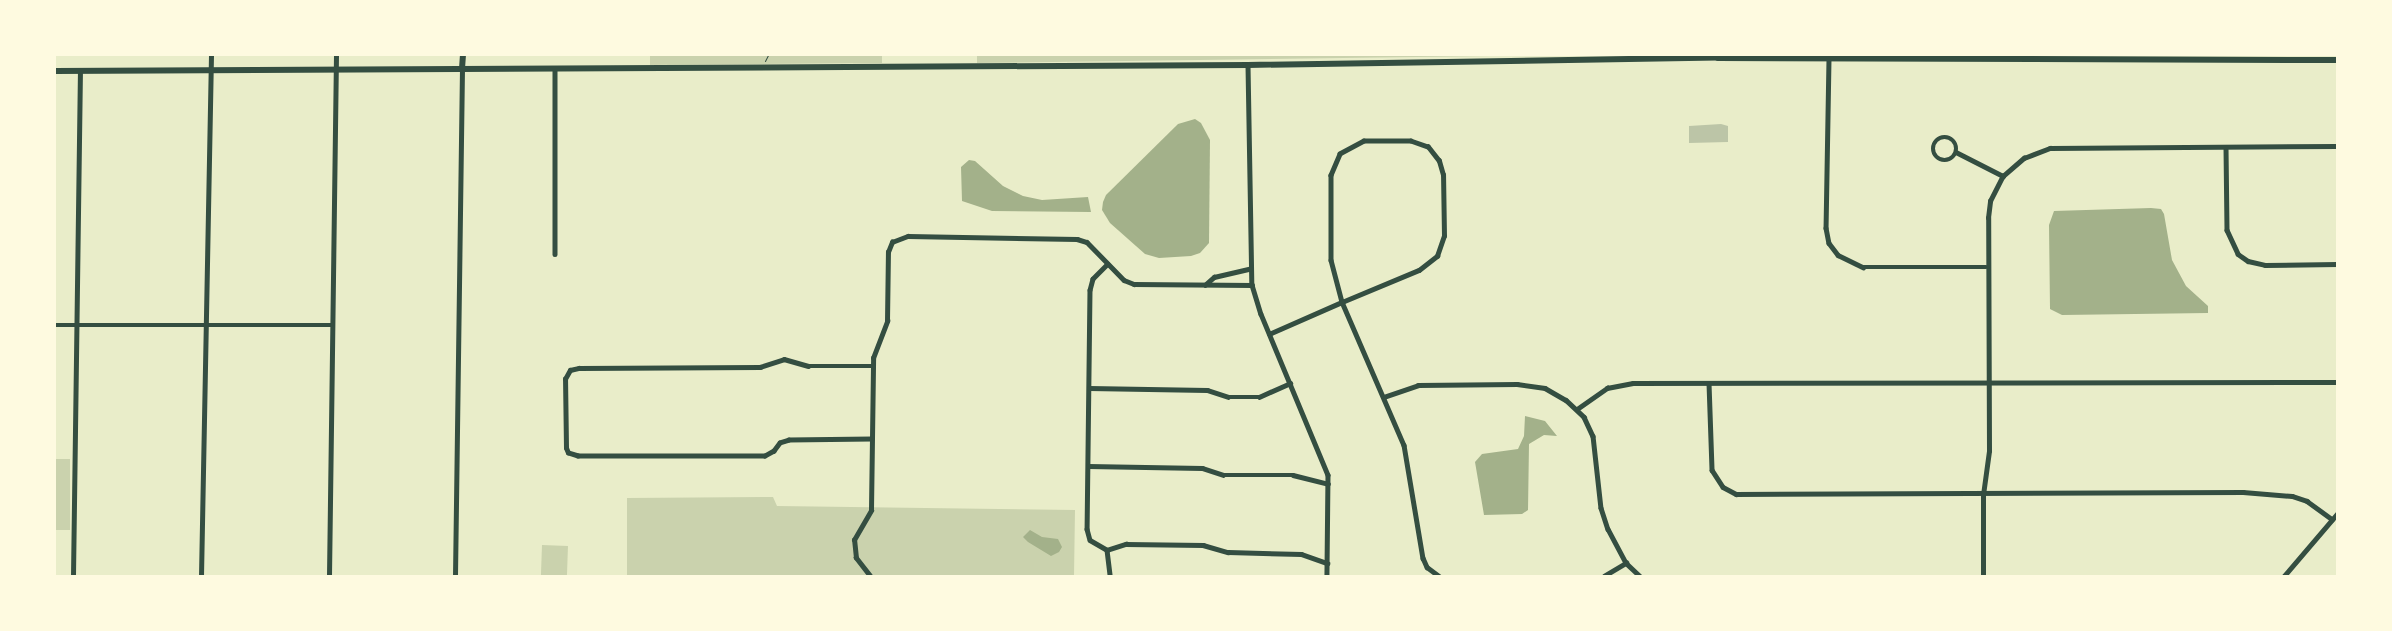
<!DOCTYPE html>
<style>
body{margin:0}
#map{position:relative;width:2392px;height:631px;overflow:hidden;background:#e9edc9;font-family:Barlow,sans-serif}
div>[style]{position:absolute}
.green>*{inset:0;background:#cad2ad;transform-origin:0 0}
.water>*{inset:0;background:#a3b18a}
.building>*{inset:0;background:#bcc5a7}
.path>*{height:1px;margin:-0.5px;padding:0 0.5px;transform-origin:0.5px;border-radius:0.5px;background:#344e41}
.minor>*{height:4.5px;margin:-2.25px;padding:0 2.25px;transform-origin:2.25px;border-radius:2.25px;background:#344e41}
.minor>.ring{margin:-2.25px;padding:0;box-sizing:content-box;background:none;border:4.5px solid #344e41;border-radius:50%}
.tertiary>*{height:5.5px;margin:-2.75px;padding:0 2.75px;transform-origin:2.75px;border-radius:2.75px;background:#344e41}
span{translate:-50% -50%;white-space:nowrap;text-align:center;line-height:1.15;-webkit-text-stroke:4.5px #fefae0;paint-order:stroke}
.frame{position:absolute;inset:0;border:56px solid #fefae0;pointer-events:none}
</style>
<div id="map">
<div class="green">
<div style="clip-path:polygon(650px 55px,882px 55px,882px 63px,650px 65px)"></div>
<div style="clip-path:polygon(977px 55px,1572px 55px,977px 63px)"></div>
<div style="left:55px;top:459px;width:15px;height:71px"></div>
<div style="clip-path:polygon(773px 497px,777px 506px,1075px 510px,1074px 576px,627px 576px,627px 498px)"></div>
<div style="left:542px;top:545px;width:26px;height:31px;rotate:2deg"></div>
</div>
<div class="water">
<div style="clip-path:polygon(1195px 119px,1201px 123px,1210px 140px,1209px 243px,1200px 253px,1191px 256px,1159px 258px,1145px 254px,1110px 223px,1102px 210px,1103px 202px,1106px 195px,1178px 124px)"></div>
<div style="clip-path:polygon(969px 160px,975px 161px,1003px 186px,1023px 196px,1042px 200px,1088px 197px,1091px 212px,992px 211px,962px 201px,961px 167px)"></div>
<div style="clip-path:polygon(2151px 208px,2161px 209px,2164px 214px,2172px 260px,2186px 286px,2208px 306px,2208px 313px,2062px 315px,2050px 309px,2049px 225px,2054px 211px)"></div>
<div style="clip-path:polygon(1525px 416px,1545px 421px,1557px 436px,1544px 435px,1529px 444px,1528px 510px,1522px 514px,1484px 515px,1475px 462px,1482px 454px,1518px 449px,1524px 436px)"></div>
<div style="clip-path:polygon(1030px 530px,1042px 537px,1058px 539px,1062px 547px,1059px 552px,1051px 556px,1028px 542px,1023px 537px)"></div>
</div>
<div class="building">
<div style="clip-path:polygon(1721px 124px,1728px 126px,1728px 142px,1689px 143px,1689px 126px)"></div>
</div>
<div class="path">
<div style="left:765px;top:61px;width:7px;rotate:-63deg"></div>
</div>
<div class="minor">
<div style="left:1829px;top:59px;width:169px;rotate:91deg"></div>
<div style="left:1826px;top:228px;width:15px;rotate:79deg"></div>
<div style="left:1829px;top:243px;width:15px;rotate:53deg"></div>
<div style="left:1838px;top:255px;width:28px;rotate:26deg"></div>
<div style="left:1863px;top:267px;width:123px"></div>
<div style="left:1248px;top:65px;width:220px;rotate:89deg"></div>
<div style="left:1252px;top:285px;width:30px;rotate:73deg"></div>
<div style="left:1261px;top:314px;width:174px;rotate:67.4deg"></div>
<div style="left:1328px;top:475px;width:101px;rotate:90.6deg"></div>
<div style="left:555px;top:69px;width:185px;rotate:90deg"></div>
<div class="ring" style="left:1933px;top:137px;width:19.5px;height:19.5px"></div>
<div style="left:2226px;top:147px;width:83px;rotate:89.3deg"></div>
<div style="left:2227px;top:230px;width:26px;rotate:65deg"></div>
<div style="left:2238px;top:254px;width:12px;rotate:35deg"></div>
<div style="left:2248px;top:261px;width:17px;rotate:13deg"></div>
<div style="left:2265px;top:265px;width:72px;rotate:-0.8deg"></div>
<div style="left:1956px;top:152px;width:53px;rotate:27.1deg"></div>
<div style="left:1108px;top:264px;width:21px;rotate:135deg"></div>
<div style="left:1093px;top:279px;width:11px;rotate:105deg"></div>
<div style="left:1090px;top:290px;width:239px;rotate:90.7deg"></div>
<div style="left:1087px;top:529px;width:11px;rotate:75deg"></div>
<div style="left:1090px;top:540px;width:20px;rotate:30deg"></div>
<div style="left:1107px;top:550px;width:26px;rotate:83deg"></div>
<div style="left:1205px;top:285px;width:12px;rotate:-42deg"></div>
<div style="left:1214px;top:277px;width:37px;rotate:-13deg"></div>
<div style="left:55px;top:325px;width:277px"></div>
<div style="left:1269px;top:334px;width:80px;rotate:-23.7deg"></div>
<div style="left:1342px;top:302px;width:83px;rotate:-22.6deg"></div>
<div style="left:1419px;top:270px;width:23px;rotate:-38deg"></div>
<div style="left:1437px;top:256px;width:21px;rotate:-71deg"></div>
<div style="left:1444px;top:236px;width:61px;rotate:-90.9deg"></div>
<div style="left:1443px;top:175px;width:15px;rotate:-106deg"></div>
<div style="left:1439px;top:161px;width:18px;rotate:-128deg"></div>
<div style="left:1428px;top:147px;width:18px;rotate:-161deg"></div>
<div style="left:1411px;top:141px;width:47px;rotate:180deg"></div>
<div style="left:1364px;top:141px;width:27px;rotate:152deg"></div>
<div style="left:1340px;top:154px;width:23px;rotate:113deg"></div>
<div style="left:1331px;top:175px;width:85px;rotate:90deg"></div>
<div style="left:1331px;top:260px;width:43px;rotate:75.3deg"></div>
<div style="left:1342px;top:302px;width:156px;rotate:66.6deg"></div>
<div style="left:1404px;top:445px;width:115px;rotate:80.5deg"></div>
<div style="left:1423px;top:558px;width:10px;rotate:66deg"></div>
<div style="left:1427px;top:567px;width:15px;rotate:37deg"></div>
<div style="left:1709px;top:383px;width:87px;rotate:88deg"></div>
<div style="left:1712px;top:470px;width:20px;rotate:57deg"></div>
<div style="left:1723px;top:487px;width:15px;rotate:28deg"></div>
<div style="left:1736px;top:494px;width:507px;rotate:-0.23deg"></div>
<div style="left:2243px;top:492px;width:49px;rotate:4.7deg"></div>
<div style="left:2292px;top:496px;width:16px;rotate:18deg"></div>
<div style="left:2307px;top:501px;width:31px;rotate:36deg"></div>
<div style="left:1089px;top:388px;width:118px;rotate:1deg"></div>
<div style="left:1207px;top:390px;width:22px;rotate:18deg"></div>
<div style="left:1228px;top:397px;width:31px"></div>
<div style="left:1259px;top:397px;width:34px;rotate:-24deg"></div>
<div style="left:1384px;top:397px;width:36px;rotate:-19deg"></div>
<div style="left:1418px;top:385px;width:99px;rotate:-0.6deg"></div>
<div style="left:1517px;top:384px;width:28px;rotate:8deg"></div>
<div style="left:1545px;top:388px;width:24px;rotate:30deg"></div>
<div style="left:1566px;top:400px;width:25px;rotate:43deg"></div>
<div style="left:1584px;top:417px;width:21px;rotate:65deg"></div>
<div style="left:1593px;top:436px;width:72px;rotate:83.7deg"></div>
<div style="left:1601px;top:508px;width:22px;rotate:72deg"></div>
<div style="left:1608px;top:529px;width:38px;rotate:62deg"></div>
<div style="left:1626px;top:563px;width:19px;rotate:43deg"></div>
<div style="left:1577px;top:409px;width:37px;rotate:-35deg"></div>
<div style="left:1607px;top:388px;width:26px;rotate:-11deg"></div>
<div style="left:1633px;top:383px;width:704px;rotate:-0.08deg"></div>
<div style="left:872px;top:439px;width:83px;rotate:179.3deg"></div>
<div style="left:789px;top:440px;width:9px;rotate:162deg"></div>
<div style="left:780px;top:443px;width:10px;rotate:127deg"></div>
<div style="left:774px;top:451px;width:10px;rotate:151deg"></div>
<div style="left:765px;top:456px;width:187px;rotate:180deg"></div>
<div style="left:578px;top:456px;width:10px;rotate:-163deg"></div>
<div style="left:568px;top:453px;width:5px;rotate:-112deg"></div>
<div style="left:566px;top:448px;width:69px;rotate:-90.8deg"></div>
<div style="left:565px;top:379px;width:10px;rotate:-61deg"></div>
<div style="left:570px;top:370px;width:9px;rotate:-13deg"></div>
<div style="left:579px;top:368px;width:181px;rotate:-0.3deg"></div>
<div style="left:760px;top:367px;width:25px;rotate:-18deg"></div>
<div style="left:784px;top:359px;width:25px;rotate:16deg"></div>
<div style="left:808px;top:366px;width:65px"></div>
<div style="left:1088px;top:466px;width:114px;rotate:1deg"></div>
<div style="left:1202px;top:468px;width:22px;rotate:18deg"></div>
<div style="left:1223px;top:475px;width:70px"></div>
<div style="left:1293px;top:475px;width:36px;rotate:14deg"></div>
<div style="left:1107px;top:550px;width:20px;rotate:-18deg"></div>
<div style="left:1126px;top:544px;width:77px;rotate:0.7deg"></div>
<div style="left:1203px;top:545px;width:26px;rotate:16deg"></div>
<div style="left:1228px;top:552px;width:73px;rotate:1.6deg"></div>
<div style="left:1301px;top:554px;width:28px;rotate:19deg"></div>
<div style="left:73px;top:576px;width:505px;rotate:-89.21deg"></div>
<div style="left:201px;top:576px;width:521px;rotate:-88.9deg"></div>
<div style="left:329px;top:576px;width:521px;rotate:-89.23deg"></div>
<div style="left:455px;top:576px;width:507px;rotate:-89.21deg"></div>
<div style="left:870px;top:576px;width:23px;rotate:-128deg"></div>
<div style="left:856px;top:558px;width:18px;rotate:-96deg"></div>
<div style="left:854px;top:540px;width:34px;rotate:-60deg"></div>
<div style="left:871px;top:510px;width:152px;rotate:-89.2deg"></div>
<div style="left:873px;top:358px;width:40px;rotate:-69deg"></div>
<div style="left:887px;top:321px;width:69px;rotate:-89.2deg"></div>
<div style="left:888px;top:252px;width:11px;rotate:-68deg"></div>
<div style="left:892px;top:242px;width:17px;rotate:-21deg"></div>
<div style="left:908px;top:236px;width:169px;rotate:1deg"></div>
<div style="left:1077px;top:239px;width:10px;rotate:17deg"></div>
<div style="left:1087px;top:242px;width:53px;rotate:45.8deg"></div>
<div style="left:1124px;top:280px;width:11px;rotate:22deg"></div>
<div style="left:1134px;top:284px;width:118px;rotate:0.5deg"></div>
<div style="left:1604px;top:576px;width:26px;rotate:-31deg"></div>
<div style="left:1983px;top:576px;width:81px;rotate:-90deg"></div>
<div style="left:1983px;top:495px;width:44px;rotate:-82.2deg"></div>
<div style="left:1989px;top:451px;width:233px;rotate:-90.2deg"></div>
<div style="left:1988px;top:218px;width:17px;rotate:-83deg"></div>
<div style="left:1990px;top:201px;width:28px;rotate:-63deg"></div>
<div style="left:2003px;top:176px;width:28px;rotate:-41deg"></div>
<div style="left:2024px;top:158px;width:28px;rotate:-21deg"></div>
<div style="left:2050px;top:148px;width:287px;rotate:-0.4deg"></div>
<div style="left:2284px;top:576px;width:82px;rotate:-49.5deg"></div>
</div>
<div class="tertiary">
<div style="left:462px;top:69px;width:14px;rotate:-86deg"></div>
<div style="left:55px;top:71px;width:1193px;rotate:-0.29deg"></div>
<div style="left:1248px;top:65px;width:470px;rotate:-0.9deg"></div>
<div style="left:1718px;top:58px;width:619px;rotate:0.19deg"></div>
</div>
<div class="frame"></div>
</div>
